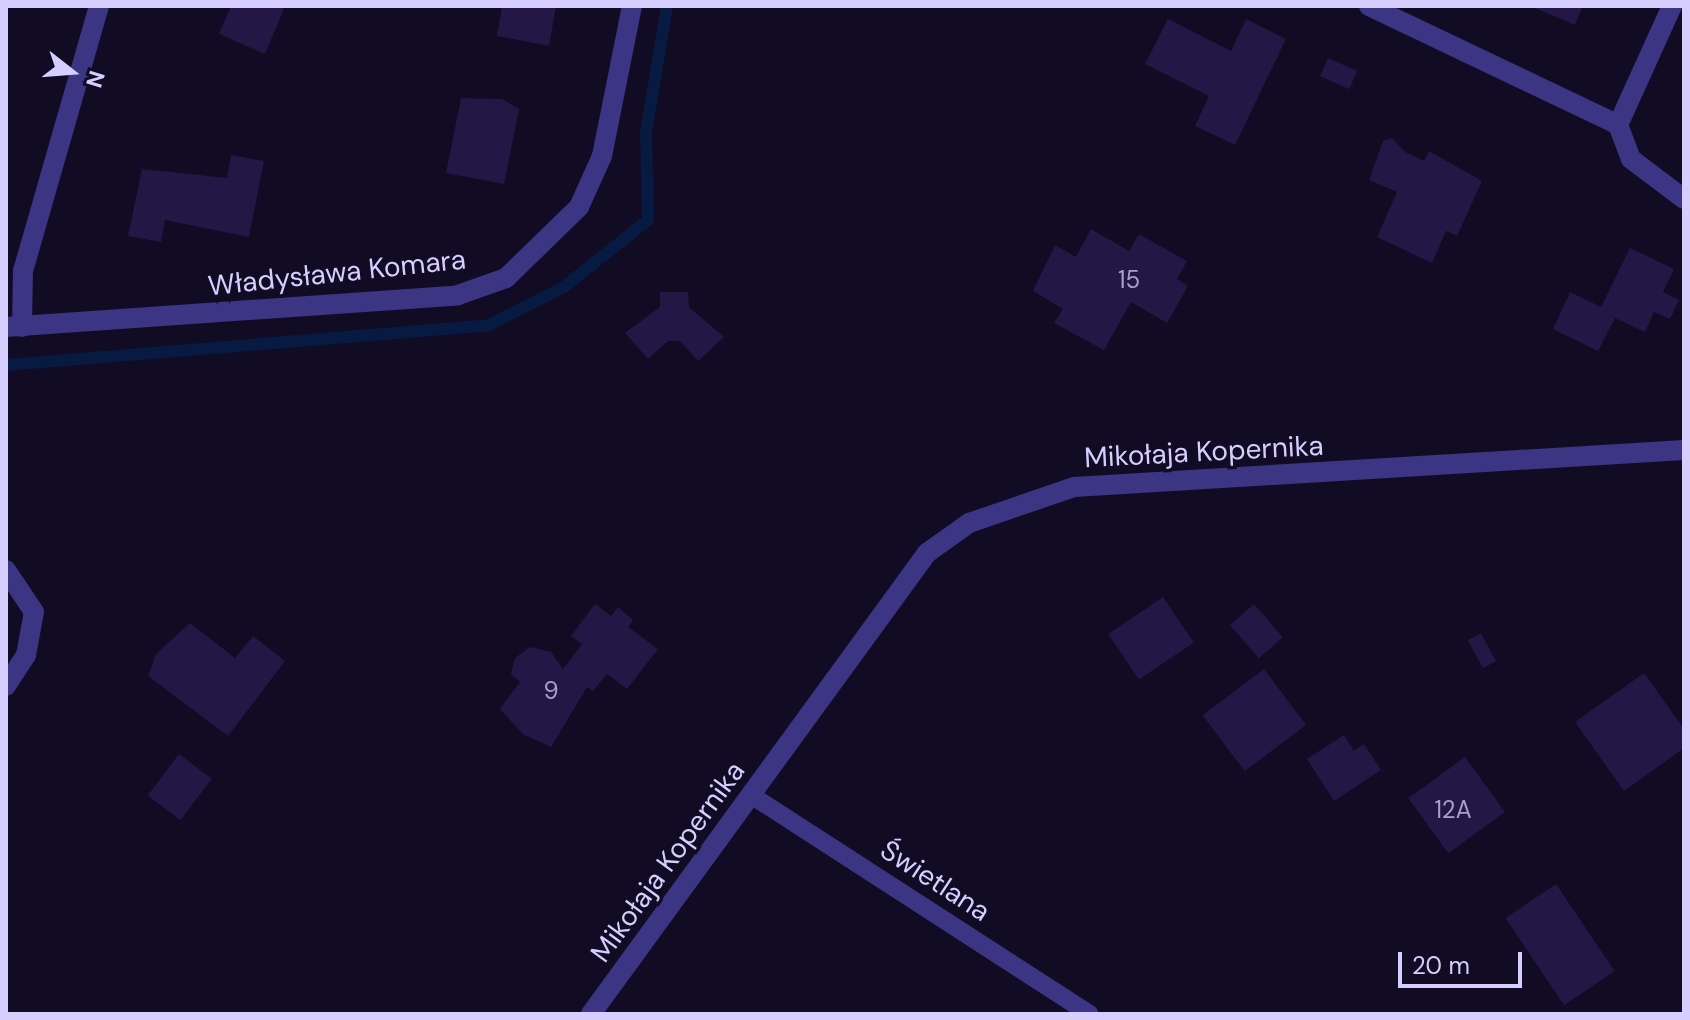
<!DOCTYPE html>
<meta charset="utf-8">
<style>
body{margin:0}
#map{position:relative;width:1690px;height:1020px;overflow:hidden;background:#110c23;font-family:"DM Sans",sans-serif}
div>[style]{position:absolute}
.stream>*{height:12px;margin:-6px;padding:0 6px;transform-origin:6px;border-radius:6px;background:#071a41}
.building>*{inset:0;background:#221745;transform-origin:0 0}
.service>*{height:18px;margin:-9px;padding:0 9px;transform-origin:9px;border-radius:9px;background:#3b3584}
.minor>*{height:20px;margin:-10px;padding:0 10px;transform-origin:10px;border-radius:10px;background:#3b3584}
.tertiary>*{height:20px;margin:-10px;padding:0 10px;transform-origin:10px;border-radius:10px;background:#3b3584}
span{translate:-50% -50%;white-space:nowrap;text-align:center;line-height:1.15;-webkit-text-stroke:7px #110c23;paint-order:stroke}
.number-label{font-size:24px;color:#a8a0d0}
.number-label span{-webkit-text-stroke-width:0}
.street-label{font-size:28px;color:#d5ceff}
.frame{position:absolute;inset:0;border:8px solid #d5ceff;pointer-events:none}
.north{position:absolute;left:32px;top:32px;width:80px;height:80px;-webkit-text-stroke:6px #110c23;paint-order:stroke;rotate:107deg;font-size:22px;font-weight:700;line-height:32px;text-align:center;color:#d5ceff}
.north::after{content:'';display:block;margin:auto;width:28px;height:36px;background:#d5ceff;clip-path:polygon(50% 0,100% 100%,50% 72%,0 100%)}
.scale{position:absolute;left:1398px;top:952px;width:124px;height:36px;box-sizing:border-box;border:4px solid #d5ceff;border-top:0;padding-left:10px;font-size:24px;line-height:28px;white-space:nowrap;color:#d5ceff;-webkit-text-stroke:6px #110c23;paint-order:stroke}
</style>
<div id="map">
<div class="stream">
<div style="left:6px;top:365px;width:485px;rotate:-4.7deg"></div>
<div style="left:489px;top:325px;width:84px;rotate:-26.9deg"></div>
<div style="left:564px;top:287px;width:107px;rotate:-38.6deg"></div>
<div style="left:648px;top:220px;width:88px;rotate:-91.3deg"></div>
<div style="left:646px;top:132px;width:128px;rotate:-80.5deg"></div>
</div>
<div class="building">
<div style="clip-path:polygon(231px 6px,285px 6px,265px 54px,219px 34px)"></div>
<div style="clip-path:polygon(502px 6px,556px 6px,549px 46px,497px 36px)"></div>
<div style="clip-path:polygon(1530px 6px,1583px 6px,1575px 25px)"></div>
<div style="clip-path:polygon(1168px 19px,1231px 51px,1246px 19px,1286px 39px,1235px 145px,1195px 126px,1209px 96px,1145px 64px)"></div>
<div style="left:1328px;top:58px;width:32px;height:20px;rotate:24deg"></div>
<div style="clip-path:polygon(461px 98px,502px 99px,519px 109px,504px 184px,446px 173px)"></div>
<div style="clip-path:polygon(1392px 138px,1405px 152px,1424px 161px,1429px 151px,1482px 181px,1457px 236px,1446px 231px,1432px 263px,1377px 237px,1397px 192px,1369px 180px,1383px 141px)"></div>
<div style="clip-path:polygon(231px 155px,264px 161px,249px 237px,165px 220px,161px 242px,128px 236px,142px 169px,227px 178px)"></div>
<div style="clip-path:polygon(1091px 229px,1129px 251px,1139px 234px,1187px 261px,1177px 279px,1188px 286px,1167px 323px,1131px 302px,1104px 350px,1054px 323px,1063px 309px,1033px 291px,1055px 245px,1076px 257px)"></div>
<div style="clip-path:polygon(1630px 248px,1674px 269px,1663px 292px,1679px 300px,1670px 319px,1654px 312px,1645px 332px,1615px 318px,1598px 351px,1553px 329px,1570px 292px,1601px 307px)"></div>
<div style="clip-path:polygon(660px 292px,688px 292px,689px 307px,724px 337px,698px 361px,680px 341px,668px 341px,648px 359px,625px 333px,660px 307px)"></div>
<div style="left:1163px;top:597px;width:55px;height:66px;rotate:56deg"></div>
<div style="clip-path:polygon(595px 604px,611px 616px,618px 607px,633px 620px,628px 627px,658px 649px,627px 689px,607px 674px,593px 691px,587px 687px,551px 747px,523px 734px,500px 709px,520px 682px,511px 674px,515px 658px,530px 647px,551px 652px,563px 669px,582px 644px,571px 636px)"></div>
<div style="left:1254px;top:604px;width:44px;height:32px;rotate:49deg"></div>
<div style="clip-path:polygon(190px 623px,235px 658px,253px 636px,285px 661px,228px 736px,148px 676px,156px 654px)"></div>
<div style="left:1481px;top:633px;width:32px;height:15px;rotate:62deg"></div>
<div style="left:1264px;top:669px;width:70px;height:77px;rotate:53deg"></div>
<div style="clip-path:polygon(1644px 673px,1684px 729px,1684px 748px,1624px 791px,1575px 722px)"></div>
<div style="clip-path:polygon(1344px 735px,1354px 751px,1364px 744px,1381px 770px,1334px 801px,1307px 759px)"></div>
<div style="left:179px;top:754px;width:41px;height:52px;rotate:37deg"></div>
<div style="left:1465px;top:757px;width:68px;height:70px;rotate:54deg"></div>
<div style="left:1556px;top:884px;width:105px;height:61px;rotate:56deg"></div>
</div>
<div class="service">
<div style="left:751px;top:795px;width:403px;rotate:32.9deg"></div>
</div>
<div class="minor">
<div style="left:1369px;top:6px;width:276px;rotate:25.5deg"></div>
<div style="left:1618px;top:125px;width:36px;rotate:69deg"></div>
<div style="left:1631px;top:159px;width:66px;rotate:37deg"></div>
<div style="left:1618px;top:125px;width:131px;rotate:-65.6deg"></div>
<div style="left:6px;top:327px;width:453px;rotate:-4deg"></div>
<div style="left:458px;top:295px;width:51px;rotate:-19.5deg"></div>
<div style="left:506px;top:278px;width:102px;rotate:-44.2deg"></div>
<div style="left:579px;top:207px;width:56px;rotate:-65.7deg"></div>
<div style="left:602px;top:156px;width:153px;rotate:-78.7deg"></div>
<div style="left:22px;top:327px;width:56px;rotate:-89deg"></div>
<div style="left:23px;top:271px;width:276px;rotate:-74deg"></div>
<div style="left:6px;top:570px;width:50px;rotate:56.3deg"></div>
<div style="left:34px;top:612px;width:44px;rotate:100.5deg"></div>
<div style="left:26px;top:655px;width:37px;rotate:123deg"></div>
</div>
<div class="tertiary">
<div style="left:591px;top:1014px;width:570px;rotate:-53.91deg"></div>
<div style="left:927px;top:553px;width:52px;rotate:-35.5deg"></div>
<div style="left:969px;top:523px;width:111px;rotate:-18.9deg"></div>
<div style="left:1074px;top:487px;width:611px;rotate:-3.47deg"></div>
</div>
<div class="number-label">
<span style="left:1129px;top:280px">15</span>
<span style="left:551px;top:691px">9</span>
<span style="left:1453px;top:810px">12A</span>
</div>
<div class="street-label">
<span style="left:337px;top:273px;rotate:-6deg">Władysława Komara</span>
<span style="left:1204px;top:452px;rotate:-3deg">Mikołaja Kopernika</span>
<span style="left:668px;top:862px;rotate:-54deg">Mikołaja Kopernika</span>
<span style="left:935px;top:881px;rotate:33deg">Świetlana</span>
</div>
<div class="frame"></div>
<div class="north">N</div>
<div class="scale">20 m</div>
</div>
